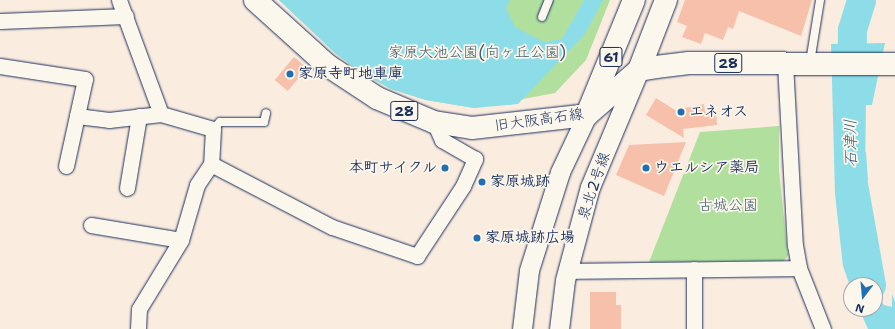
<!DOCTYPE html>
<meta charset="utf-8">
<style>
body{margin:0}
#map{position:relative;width:895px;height:329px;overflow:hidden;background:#faecdf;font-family:"Shantell Sans","Klee One",sans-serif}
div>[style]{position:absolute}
.green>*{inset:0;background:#b0df9e}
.water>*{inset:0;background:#8ddde8}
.river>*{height:29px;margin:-14.5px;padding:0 14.5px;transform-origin:14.5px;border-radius:14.5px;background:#8ddde8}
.building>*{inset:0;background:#f7c0aa;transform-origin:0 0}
.roads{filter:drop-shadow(0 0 1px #1b2f5e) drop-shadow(0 0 1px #1b2f5e)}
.service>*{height:8px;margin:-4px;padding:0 4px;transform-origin:4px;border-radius:4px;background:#fbf7ec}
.minor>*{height:15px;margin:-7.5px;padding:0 7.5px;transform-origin:7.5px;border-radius:7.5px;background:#fbf7ec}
.tertiary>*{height:19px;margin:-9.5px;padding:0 9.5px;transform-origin:9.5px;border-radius:9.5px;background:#fbf7ec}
.primary>*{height:22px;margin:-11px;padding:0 11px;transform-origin:11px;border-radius:11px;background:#fbf7ec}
.dots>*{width:11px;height:11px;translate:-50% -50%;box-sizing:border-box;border:2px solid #fbf7ec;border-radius:50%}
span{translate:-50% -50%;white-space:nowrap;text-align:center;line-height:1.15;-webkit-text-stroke:3.5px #fbf7ec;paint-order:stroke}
.shield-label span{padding:1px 3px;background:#fbf7ec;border:1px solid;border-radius:3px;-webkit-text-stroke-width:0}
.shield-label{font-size:14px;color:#1b2f5e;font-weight:700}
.park-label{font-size:15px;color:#405b6e}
.poi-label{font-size:15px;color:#1b2f5e;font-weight:700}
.left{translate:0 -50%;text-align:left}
.right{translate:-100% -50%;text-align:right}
.street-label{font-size:15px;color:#1b2f5e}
.water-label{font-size:16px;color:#385a80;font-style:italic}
.north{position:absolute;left:843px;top:277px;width:40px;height:40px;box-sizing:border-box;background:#fbf7ec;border:1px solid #a1a7b3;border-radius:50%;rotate:196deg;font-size:11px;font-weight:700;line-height:16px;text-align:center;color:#1b2f5e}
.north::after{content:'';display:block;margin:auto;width:14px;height:18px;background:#1f6fb2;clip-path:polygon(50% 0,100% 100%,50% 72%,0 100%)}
</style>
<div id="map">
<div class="green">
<div style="clip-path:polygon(279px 0,610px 0,586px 60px,555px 93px,474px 108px,426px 100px,391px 89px,362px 73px,335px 53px)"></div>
<div style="clip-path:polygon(779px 126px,779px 170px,788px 256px,783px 261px,649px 262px,700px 132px)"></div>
</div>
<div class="water">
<div style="clip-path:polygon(279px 0,510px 0,506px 8px,515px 27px,544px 42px,562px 39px,584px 0,603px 0,585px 34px,518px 104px,474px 108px,426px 100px,391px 89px,362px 73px,335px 53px)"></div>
<div style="clip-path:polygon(885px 43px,872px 105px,850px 106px,845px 110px,848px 114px,847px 149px,852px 156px,866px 152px,868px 181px,852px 186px,855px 199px,870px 205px,882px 268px,874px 278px,874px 285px,851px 285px,851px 289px,843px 266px,835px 194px,831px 44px)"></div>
<div style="clip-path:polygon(875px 292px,884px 305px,892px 307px,892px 294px,895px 302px,895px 329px,868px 329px,859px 309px,875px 309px)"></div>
</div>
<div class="river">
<div style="left:861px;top:0;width:31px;rotate:107deg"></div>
<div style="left:852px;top:30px;width:137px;rotate:90.8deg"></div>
<div style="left:850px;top:167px;width:120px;rotate:79.9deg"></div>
</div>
<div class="building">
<div style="clip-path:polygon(685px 0,812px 0,801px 36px,739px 11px,733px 29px,728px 27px,723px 40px,705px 33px,701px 44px,682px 37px,687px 26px,677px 22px)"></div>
<div style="left:294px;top:57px;width:17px;height:30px;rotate:40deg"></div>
<div style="clip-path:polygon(656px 98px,675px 110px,704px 104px,705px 112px,716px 111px,717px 125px,683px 129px,684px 138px,646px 115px)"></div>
<div style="clip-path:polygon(686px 142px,664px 196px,616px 175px,629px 145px)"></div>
<div style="clip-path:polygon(590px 292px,616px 292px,616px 305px,621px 305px,621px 329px,590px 329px)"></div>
</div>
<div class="roads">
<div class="service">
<div style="left:542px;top:17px;width:18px;rotate:-68deg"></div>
<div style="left:810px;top:62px;width:63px;rotate:-80.8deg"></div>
<div style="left:213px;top:129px;width:10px;rotate:-45deg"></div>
<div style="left:220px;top:122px;width:44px"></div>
<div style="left:264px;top:122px;width:9px;rotate:-77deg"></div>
</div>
<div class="minor">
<div style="left:119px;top:0;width:121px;rotate:69.8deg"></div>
<div style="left:161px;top:114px;width:54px;rotate:16.1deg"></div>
<div style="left:213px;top:129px;width:35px;rotate:93deg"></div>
<div style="left:211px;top:164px;width:25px;rotate:124deg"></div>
<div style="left:197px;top:185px;width:57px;rotate:106.2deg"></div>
<div style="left:181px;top:240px;width:81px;rotate:121.3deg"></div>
<div style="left:139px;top:309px;width:20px;rotate:93deg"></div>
<div style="left:0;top:21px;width:126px;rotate:-2.3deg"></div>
<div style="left:785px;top:63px;width:182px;rotate:86.9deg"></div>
<div style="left:795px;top:245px;width:23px;rotate:80deg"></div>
<div style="left:799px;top:268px;width:66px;rotate:68.5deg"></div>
<div style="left:0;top:66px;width:86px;rotate:8.7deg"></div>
<div style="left:85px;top:79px;width:89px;rotate:102.3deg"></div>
<div style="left:77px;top:116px;width:32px;rotate:7deg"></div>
<div style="left:109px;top:120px;width:52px;rotate:-6.6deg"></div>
<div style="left:211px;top:164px;width:136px;rotate:27.5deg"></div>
<div style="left:332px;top:227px;width:90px;rotate:18.8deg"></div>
<div style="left:417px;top:256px;width:84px;rotate:-56.7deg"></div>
<div style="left:463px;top:186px;width:30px;rotate:-66deg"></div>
<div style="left:475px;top:159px;width:38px;rotate:-150deg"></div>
<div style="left:442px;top:140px;width:20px;rotate:-114deg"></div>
<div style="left:127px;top:188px;width:73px;rotate:-80.5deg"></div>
<div style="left:91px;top:225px;width:91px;rotate:9.5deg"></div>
<div style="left:568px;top:271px;width:231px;rotate:-0.7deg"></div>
<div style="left:694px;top:329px;width:60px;rotate:-90deg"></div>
</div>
<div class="tertiary">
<div style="left:522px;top:329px;width:59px;rotate:-83.2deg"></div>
<div style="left:529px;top:270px;width:103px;rotate:-72.4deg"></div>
<div style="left:560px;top:172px;width:63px;rotate:-64.7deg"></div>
<div style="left:559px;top:329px;width:49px;rotate:-83deg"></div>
<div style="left:565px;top:280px;width:96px;rotate:-75deg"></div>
<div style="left:590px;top:187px;width:127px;rotate:-67.3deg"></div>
</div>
<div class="primary">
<div style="left:255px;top:0;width:97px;rotate:42.1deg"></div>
<div style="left:327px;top:65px;width:60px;rotate:33.4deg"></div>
<div style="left:377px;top:98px;width:62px;rotate:22.8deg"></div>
<div style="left:434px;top:122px;width:38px;rotate:9deg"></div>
<div style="left:472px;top:128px;width:116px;rotate:-6.4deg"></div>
<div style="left:587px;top:115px;width:69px;rotate:-40.9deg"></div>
<div style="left:639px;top:70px;width:17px;rotate:-10deg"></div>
<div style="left:656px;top:67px;width:33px;rotate:-7deg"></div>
<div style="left:689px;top:63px;width:206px;rotate:0.3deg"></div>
<div style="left:639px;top:70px;width:75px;rotate:-68.9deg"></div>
<div style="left:588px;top:112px;width:121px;rotate:-67.7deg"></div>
</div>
</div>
<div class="dots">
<div style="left:290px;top:74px;background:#1f6fb2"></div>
<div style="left:681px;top:112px;background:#1f6fb2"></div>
<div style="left:445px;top:168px;background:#1f6fb2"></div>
<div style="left:646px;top:168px;background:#1f6fb2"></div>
<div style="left:482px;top:182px;background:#1f6fb2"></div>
<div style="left:477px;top:238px;background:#1f6fb2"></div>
</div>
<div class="shield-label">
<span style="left:611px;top:57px">61</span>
<span style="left:728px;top:63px">28</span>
<span style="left:404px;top:111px">28</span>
</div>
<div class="park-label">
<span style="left:477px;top:53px">家原大池公園(向ヶ丘公園)</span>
<span style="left:728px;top:206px">古城公園</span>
</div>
<div class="poi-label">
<span class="left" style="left:298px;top:74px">家原寺町地車庫</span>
<span class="left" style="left:689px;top:112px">エネオス</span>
<span class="right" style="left:437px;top:168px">本町サイクル</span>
<span class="left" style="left:654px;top:168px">ウエルシア薬局</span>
<span class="left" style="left:490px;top:182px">家原城跡</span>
<span class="left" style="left:485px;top:238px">家原城跡広場</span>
</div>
<div class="street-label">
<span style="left:539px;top:120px;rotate:-8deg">旧大阪高石線</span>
<span style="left:594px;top:186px;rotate:-71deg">泉北2号線</span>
</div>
<div class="water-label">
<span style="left:851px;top:143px;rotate:-91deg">石津川</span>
</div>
<div class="north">N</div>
</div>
